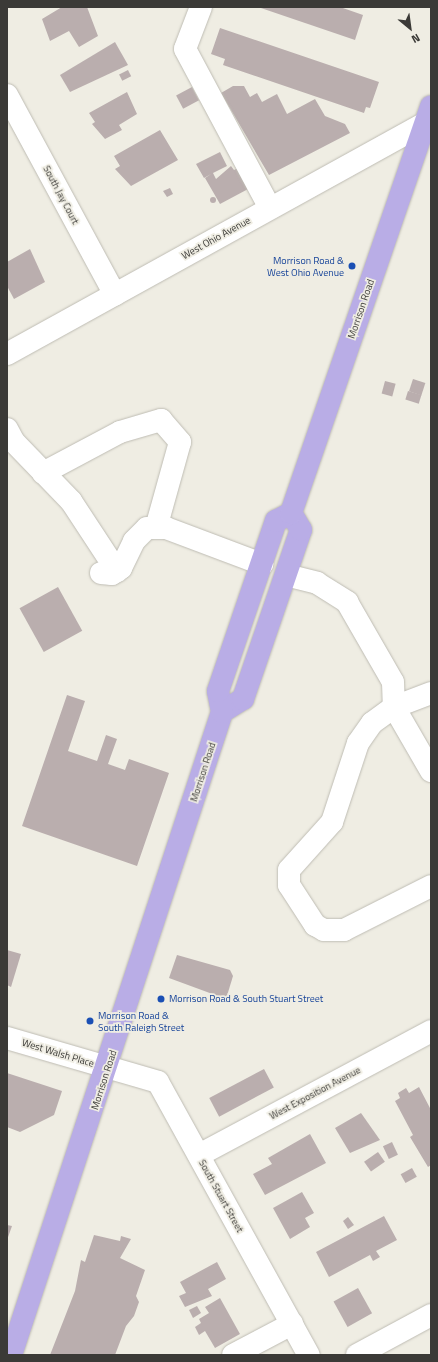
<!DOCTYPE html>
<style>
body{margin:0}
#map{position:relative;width:438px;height:1362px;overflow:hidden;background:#efede3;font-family:"Titillium Web",sans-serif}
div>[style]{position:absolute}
.building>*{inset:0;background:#baaeae;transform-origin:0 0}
.round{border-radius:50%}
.roads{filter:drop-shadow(0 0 1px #bebcb3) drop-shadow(0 0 1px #bebcb3)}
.minor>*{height:22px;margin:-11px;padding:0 11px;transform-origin:11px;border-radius:11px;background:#fff}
.major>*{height:22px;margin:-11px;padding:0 11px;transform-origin:11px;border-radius:11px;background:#b9ade6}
.dots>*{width:11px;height:11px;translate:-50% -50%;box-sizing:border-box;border:2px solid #efede3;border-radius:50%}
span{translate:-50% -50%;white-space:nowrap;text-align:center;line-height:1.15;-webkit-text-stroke:3.5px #efede3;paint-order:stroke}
.street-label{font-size:10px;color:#3b3a37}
.transit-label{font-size:10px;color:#164399}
.right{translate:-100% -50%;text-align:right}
.left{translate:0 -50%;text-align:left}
.frame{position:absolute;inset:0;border:8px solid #3b3a37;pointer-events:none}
.north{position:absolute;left:390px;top:8px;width:40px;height:40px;-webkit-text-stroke:3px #efede3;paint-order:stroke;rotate:151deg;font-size:11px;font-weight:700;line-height:16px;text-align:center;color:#3b3a37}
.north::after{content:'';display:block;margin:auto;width:14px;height:18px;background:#3b3a37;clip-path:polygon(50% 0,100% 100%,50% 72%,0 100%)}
</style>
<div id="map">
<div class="building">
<div style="clip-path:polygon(62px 7px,87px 7px,98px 36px,79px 47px,69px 31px,50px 41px,42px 19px)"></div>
<div style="clip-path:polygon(258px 7px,340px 7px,363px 15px,355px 40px)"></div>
<div style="clip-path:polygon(220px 28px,379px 82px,370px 108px,366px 107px,364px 113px,223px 65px,225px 59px,211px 54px)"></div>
<div style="clip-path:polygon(115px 42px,128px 65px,70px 92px,60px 75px)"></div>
<div style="left:128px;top:70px;width:7px;height:10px;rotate:63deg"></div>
<div style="clip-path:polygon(233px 86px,244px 86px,250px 97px,257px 93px,262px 102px,277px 94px,287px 114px,315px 99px,325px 116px,345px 124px,350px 133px,269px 175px,221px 93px)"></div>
<div style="left:192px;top:87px;width:15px;height:18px;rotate:62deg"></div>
<div style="clip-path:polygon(127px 92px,137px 114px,119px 125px,122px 130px,105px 139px,92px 124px,95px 122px,89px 113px)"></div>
<div style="clip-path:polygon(160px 130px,178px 160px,131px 186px,115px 169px,120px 166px,114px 156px)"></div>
<div style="clip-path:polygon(220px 152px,227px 166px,213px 173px,216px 179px,231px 166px,234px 170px,238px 168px,250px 188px,220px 204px,205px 178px,211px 174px,204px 178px,196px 164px)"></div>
<div style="clip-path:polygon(170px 188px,173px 194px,167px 197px,163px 191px)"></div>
<div class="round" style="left:210px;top:197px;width:6px;height:6px"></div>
<div style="clip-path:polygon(30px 249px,45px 282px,14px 299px,7px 286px,7px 262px)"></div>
<div style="left:413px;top:379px;width:13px;height:13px;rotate:18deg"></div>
<div style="left:385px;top:381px;width:11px;height:13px;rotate:15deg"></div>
<div style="left:408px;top:391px;width:14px;height:9px;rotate:17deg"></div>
<div style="left:58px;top:587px;width:50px;height:44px;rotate:61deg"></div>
<div style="clip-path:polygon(67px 695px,85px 701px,68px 751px,97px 761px,106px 735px,117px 739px,108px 764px,125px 770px,129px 759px,169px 773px,137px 866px,22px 826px)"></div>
<div style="clip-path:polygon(7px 950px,21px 954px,11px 987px,7px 985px)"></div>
<div style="clip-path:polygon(177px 955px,230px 970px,233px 976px,226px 999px,169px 978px)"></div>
<div style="left:264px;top:1069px;width:21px;height:62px;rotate:62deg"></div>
<div style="clip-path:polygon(7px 1073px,62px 1091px,54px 1115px,20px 1132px,7px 1127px)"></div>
<div style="clip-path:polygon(419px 1087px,431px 1110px,431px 1165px,428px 1167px,410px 1137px,413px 1135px,395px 1101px,400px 1098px,398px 1093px,406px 1088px,409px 1093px)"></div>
<div style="clip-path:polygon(361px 1113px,380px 1140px,350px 1153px,335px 1128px)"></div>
<div style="clip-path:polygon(310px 1134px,326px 1163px,265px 1195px,253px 1174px,272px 1164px,268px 1158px)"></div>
<div style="left:392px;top:1142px;width:14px;height:10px;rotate:65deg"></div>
<div style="left:378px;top:1152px;width:12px;height:17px;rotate:55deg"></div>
<div style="left:412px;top:1168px;width:10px;height:13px;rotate:61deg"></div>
<div style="clip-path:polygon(302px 1192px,314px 1213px,305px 1218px,310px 1227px,290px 1239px,273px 1208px)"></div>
<div style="clip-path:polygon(384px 1216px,397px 1240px,376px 1251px,380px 1257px,373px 1261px,370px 1255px,329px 1277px,316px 1252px)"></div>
<div style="clip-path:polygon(348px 1217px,354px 1225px,348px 1229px,343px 1221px)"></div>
<div style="clip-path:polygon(7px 1225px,12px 1226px,7px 1240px)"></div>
<div style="clip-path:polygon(94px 1235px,120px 1241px,121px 1236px,131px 1239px,120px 1258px,145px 1270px,136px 1296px,139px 1302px,134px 1316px,126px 1326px,115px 1355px,50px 1355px,75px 1291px,81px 1260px,85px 1262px)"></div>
<div style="clip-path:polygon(217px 1262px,226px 1279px,208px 1289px,212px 1296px,185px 1307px,179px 1296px,186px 1293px,180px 1282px)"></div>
<div style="left:358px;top:1288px;width:29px;height:28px;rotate:61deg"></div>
<div style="clip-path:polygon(220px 1298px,240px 1334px,215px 1348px,205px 1331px,199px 1335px,195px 1327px,201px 1323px,199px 1319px,209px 1313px,205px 1307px)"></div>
<div style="clip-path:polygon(197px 1306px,201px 1313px,193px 1318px,189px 1310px)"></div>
</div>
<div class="roads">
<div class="minor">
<div style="left:201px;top:7px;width:45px;rotate:110.9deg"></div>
<div style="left:185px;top:49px;width:180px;rotate:61.9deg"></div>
<div style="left:7px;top:95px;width:227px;rotate:61.6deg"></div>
<div style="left:7px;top:354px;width:478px;rotate:-28.9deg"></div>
<div style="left:7px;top:429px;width:15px;rotate:62deg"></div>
<div style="left:14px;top:442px;width:82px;rotate:46deg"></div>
<div style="left:71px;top:501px;width:84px;rotate:56.7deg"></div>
<div style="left:43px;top:473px;width:87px;rotate:-28deg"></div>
<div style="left:120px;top:432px;width:43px;rotate:-16.3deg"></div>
<div style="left:161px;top:420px;width:29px;rotate:49deg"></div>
<div style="left:180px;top:442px;width:89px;rotate:105.6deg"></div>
<div style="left:101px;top:573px;width:11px;rotate:5deg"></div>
<div style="left:112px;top:574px;width:11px;rotate:-34deg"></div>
<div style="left:121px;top:568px;width:30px;rotate:-64deg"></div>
<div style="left:134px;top:541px;width:18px;rotate:-45deg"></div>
<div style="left:147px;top:528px;width:19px"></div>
<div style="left:166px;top:528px;width:103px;rotate:20.6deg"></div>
<div style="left:286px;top:575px;width:32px;rotate:14deg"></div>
<div style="left:317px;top:583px;width:36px;rotate:32deg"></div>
<div style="left:347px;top:602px;width:92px;rotate:60.1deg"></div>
<div style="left:393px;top:682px;width:25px;rotate:88deg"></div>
<div style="left:394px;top:707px;width:74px;rotate:60deg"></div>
<div style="left:431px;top:693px;width:40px;rotate:159deg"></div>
<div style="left:394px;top:707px;width:27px;rotate:144deg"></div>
<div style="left:372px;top:723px;width:24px;rotate:125deg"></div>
<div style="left:358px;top:743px;width:83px;rotate:108.2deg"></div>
<div style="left:332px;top:822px;width:64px;rotate:131.9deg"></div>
<div style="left:289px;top:870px;width:15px;rotate:90deg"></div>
<div style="left:289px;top:885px;width:48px;rotate:57deg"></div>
<div style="left:315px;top:925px;width:10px;rotate:29deg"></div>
<div style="left:324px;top:930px;width:20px"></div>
<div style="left:344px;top:930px;width:97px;rotate:-26.8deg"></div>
<div style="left:7px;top:1038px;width:157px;rotate:16.2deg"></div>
<div style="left:158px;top:1082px;width:312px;rotate:61.1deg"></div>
<div style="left:199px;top:1155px;width:263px;rotate:-28.1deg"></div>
<div style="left:233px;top:1355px;width:67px;rotate:-27.7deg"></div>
<div style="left:357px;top:1355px;width:84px;rotate:-28.4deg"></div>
</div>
<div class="major">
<div style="left:222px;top:712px;width:25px;rotate:-32deg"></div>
<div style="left:243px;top:699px;width:179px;rotate:-71.1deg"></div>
<div style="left:301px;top:530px;width:20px;rotate:-120deg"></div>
<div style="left:11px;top:1355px;width:677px;rotate:-71.83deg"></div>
<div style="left:222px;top:712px;width:21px;rotate:-101deg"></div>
<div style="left:218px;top:691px;width:180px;rotate:-71.2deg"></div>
<div style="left:276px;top:521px;width:17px;rotate:-28deg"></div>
<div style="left:291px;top:513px;width:430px;rotate:-71deg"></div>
</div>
</div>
<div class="dots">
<div style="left:352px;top:266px;background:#1a4fb4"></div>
<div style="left:161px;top:999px;background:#1a4fb4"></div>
<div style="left:90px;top:1021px;background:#1a4fb4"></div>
</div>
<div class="street-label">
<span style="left:61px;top:195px;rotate:62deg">South Jay Court</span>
<span style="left:216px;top:238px;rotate:-29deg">West Ohio Avenue</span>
<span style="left:361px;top:309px;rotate:-71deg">Morrison Road</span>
<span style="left:203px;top:772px;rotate:-72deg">Morrison Road</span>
<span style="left:58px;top:1053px;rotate:17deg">West Walsh Place</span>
<span style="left:104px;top:1080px;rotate:-72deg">Morrison Road</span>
<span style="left:315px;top:1093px;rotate:-28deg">West Exposition Avenue</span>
<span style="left:221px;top:1196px;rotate:61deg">South Stuart Street</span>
</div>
<div class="transit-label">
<span class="right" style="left:344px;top:266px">Morrison Road &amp;<br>West Ohio Avenue</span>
<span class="left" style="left:169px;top:999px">Morrison Road &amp; South Stuart Street</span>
<span class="left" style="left:98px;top:1021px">Morrison Road &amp;<br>South Raleigh Street</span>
</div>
<div class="frame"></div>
<div class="north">N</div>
</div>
